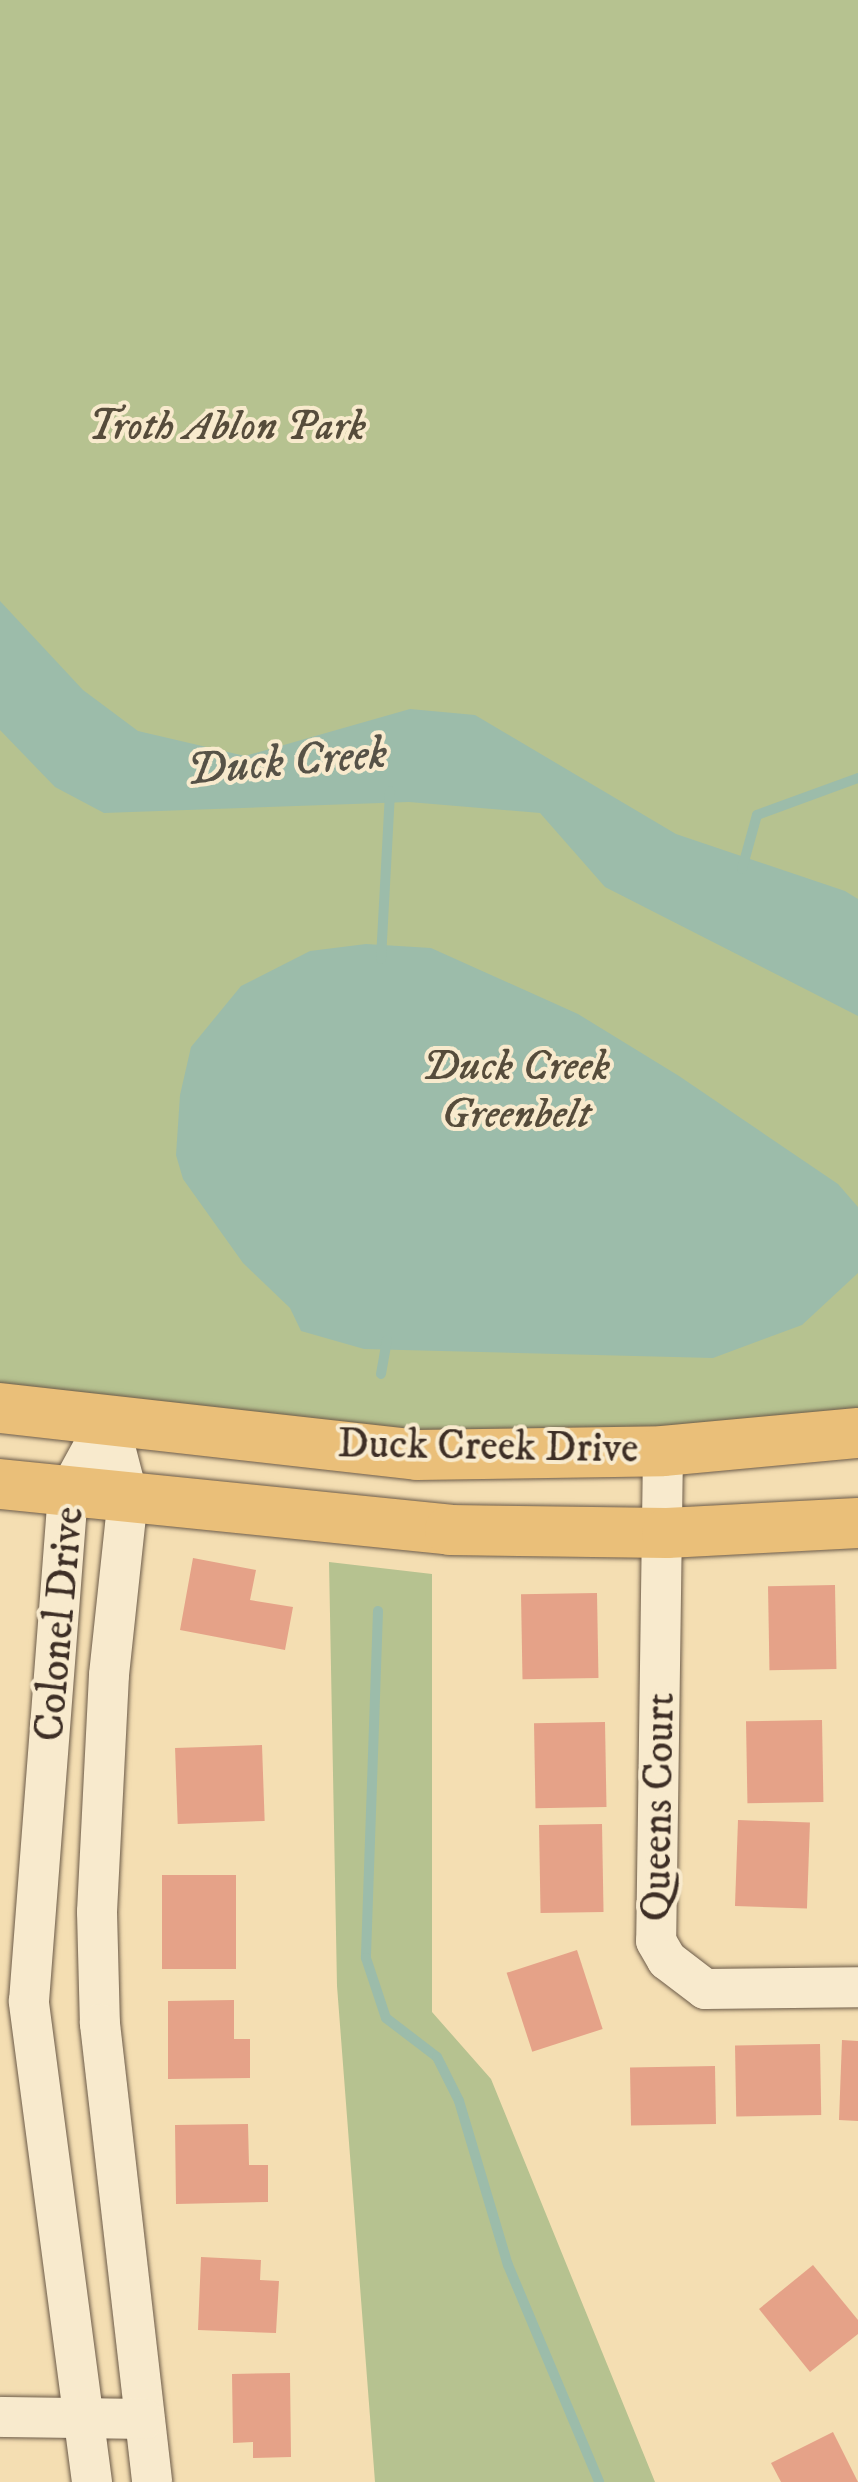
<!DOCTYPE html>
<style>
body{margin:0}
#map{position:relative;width:858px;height:2482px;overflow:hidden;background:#f4deb2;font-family:"IM FELL DW Pica",serif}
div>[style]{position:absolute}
.green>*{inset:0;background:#b6c290}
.water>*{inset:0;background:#9cbcaa}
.stream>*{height:10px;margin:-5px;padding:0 5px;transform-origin:5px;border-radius:5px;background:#9cbcaa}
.building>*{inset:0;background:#e5a288;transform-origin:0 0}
.roads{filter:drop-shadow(0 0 2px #6c5b49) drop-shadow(0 0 2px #6c5b49)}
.minor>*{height:40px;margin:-20px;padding:0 20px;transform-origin:20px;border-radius:20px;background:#f8eacd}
.major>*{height:50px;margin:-25px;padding:0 25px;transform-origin:25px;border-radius:25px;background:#eabf79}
span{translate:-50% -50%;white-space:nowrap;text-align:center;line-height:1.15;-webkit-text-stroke:8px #f8eacd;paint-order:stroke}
.park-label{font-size:42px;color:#564c3b;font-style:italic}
.street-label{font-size:42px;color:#3e2f26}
.water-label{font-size:45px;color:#565247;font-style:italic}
</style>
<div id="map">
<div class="green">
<div style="clip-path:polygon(0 0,858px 0,858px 1415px,596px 1437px,421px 1431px,0 1386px)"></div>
<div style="clip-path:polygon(329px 1562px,432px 1574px,432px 2012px,491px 2079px,655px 2482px,375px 2482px,337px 1986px)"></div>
</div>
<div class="water">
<div style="clip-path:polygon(0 601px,83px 690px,138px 731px,245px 756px,410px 709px,475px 715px,676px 834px,845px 891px,858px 899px,858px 1016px,605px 887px,540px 813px,409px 802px,104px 813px,55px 787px,0 730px)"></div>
<div style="clip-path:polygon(366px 944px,431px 948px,578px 1014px,679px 1076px,838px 1184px,858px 1207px,858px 1273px,802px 1325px,713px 1358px,364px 1349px,301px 1331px,290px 1308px,243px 1263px,183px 1179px,176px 1155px,180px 1095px,191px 1047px,241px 986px,310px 951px)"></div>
</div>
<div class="stream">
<div style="left:742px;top:869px;width:56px;rotate:-74.5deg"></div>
<div style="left:757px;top:815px;width:108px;rotate:-20.1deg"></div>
<div style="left:381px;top:959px;width:168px;rotate:-86.9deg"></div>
<div style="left:381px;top:1374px;width:34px;rotate:-80deg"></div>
<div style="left:378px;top:1611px;width:347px;rotate:92deg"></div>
<div style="left:366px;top:1958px;width:63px;rotate:71.6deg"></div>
<div style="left:386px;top:2018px;width:64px;rotate:37.4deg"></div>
<div style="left:437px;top:2057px;width:49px;rotate:63.4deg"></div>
<div style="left:459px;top:2101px;width:171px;rotate:73.4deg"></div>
<div style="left:508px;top:2265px;width:235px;rotate:67.2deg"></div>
</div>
<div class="building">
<div style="clip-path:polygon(193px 1558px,256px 1570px,250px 1600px,293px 1607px,285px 1650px,180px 1630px)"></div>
<div style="left:835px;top:1585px;width:84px;height:67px;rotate:89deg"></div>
<div style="left:597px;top:1593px;width:85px;height:76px;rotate:89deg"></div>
<div style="left:822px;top:1720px;width:82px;height:76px;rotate:89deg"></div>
<div style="left:605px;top:1722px;width:85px;height:71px;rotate:89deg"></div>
<div style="left:262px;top:1745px;width:76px;height:87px;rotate:88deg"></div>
<div style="left:738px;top:1820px;width:72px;height:86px;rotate:2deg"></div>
<div style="left:602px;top:1824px;width:88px;height:63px;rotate:89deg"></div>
<div style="left:236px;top:1875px;width:94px;height:74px;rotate:90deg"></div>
<div style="left:577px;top:1950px;width:83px;height:74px;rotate:72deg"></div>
<div style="clip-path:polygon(234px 2000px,234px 2039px,250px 2039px,250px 2078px,168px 2079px,168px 2001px)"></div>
<div style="clip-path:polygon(842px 2040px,858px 2041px,858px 2121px,839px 2120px)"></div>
<div style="left:820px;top:2044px;width:71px;height:85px;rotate:89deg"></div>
<div style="left:715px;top:2066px;width:58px;height:85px;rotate:89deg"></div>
<div style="clip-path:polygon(248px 2124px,249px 2165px,268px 2165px,268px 2202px,176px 2204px,175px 2125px)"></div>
<div style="clip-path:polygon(201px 2257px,261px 2260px,260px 2280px,279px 2281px,276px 2333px,198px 2330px)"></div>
<div style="clip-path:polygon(813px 2265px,858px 2320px,858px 2334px,810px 2372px,759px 2309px)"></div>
<div style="clip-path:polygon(290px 2373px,291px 2457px,253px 2458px,253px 2442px,233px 2443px,232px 2374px)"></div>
<div style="clip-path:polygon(833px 2432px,858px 2482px,781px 2482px,771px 2463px)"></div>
</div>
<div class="roads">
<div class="minor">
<div style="left:108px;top:1420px;width:80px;rotate:75.4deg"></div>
<div style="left:128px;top:1497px;width:179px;rotate:96.1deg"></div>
<div style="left:109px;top:1675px;width:237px;rotate:92.9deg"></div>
<div style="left:97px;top:1912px;width:112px;rotate:88.5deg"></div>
<div style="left:100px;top:2024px;width:461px;rotate:83.5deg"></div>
<div style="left:663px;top:1451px;width:490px;rotate:90.8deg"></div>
<div style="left:656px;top:1941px;width:22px;rotate:60deg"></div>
<div style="left:667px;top:1960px;width:48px;rotate:37.3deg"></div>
<div style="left:705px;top:1989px;width:153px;rotate:-0.7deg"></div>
<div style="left:0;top:2417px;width:144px;rotate:0.8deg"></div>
<div style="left:92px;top:2482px;width:485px;rotate:-97.5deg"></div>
<div style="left:29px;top:2001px;width:509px;rotate:-85.61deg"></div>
<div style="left:68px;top:1493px;width:83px;rotate:-61.3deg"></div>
</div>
<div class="major">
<div style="left:0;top:1408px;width:420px;rotate:6.4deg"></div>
<div style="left:417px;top:1455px;width:246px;rotate:-0.9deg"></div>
<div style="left:663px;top:1451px;width:196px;rotate:-5.3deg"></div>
<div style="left:0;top:1484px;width:452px;rotate:5.8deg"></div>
<div style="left:450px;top:1530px;width:217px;rotate:0.8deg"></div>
<div style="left:667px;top:1533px;width:191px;rotate:-3deg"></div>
</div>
</div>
<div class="park-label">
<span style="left:227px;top:427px">Troth Ablon Park</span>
<span style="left:516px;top:1091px">Duck Creek<br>Greenbelt</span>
</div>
<div class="street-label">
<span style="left:488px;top:1447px;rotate:1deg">Duck Creek Drive</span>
<span style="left:60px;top:1624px;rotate:-85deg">Colonel Drive</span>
<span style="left:659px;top:1807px;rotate:-89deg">Queens Court</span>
</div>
<div class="water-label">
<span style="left:287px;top:763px;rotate:-5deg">Duck Creek</span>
</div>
</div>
